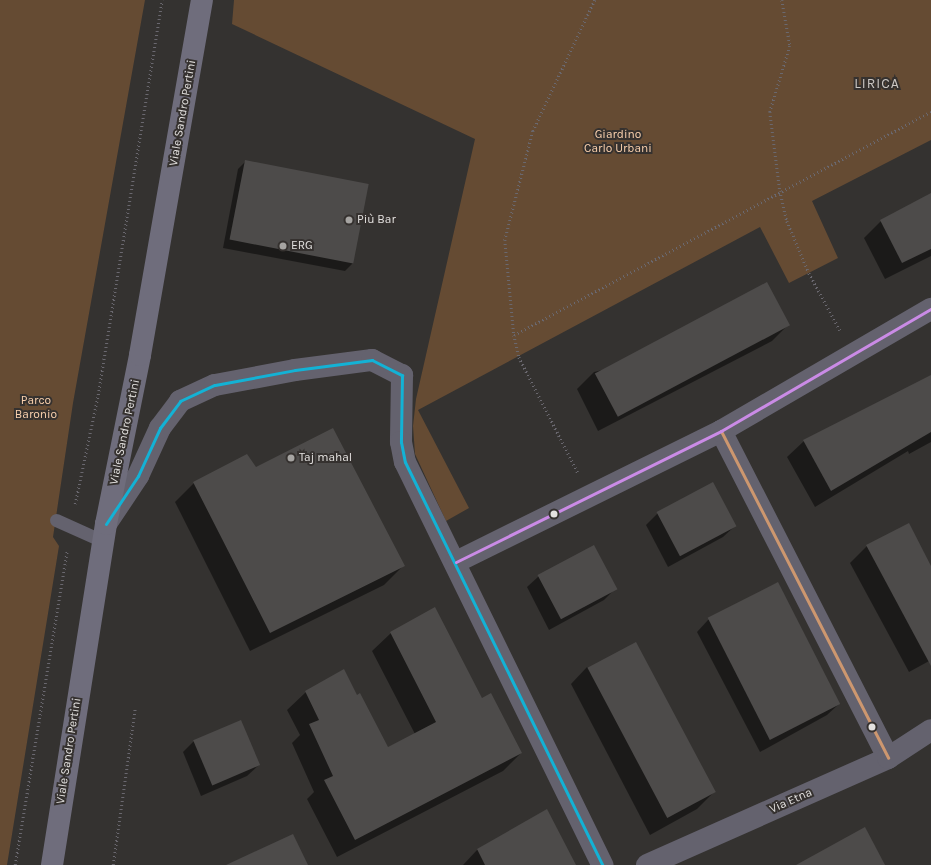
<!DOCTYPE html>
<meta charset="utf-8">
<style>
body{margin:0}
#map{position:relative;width:931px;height:865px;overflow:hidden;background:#343230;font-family:Karla,sans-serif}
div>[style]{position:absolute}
.green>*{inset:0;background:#654b33}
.shadow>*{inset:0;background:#0007}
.building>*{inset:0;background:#4d4b4a;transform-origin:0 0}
.path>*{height:2.5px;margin-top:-1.25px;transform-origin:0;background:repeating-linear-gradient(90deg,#6a686f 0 1px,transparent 0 4px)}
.service>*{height:13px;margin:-6.5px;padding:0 6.5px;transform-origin:6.5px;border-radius:6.5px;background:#64626e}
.minor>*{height:22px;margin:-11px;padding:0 11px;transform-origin:11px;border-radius:11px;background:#64626e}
.secondary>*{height:22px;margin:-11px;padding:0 11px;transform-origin:11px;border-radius:11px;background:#6f6d7c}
.bus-1>*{height:3px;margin:-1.5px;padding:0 1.5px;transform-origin:1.5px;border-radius:1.5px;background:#cd976f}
.bus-2>*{height:3px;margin:-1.5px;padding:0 1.5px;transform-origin:1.5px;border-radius:1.5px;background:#13b2d5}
.bus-3>*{height:3px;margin:-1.5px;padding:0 1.5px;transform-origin:1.5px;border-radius:1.5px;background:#ca8be6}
.dots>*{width:11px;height:11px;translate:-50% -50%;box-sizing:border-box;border:2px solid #35312f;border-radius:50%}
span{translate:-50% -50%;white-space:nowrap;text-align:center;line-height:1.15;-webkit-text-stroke:4px #35312f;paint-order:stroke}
.street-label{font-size:12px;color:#e4e2e0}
.park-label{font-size:12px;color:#fcd2ae}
.poi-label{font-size:12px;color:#e4e2e0}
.left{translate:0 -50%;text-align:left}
.quarter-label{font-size:14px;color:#cbc7c3;letter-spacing:1px}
</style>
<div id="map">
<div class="green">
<div style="clip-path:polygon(0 0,145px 0,73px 403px,53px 537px,59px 546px,7px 865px,0 865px)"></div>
<div style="clip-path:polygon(234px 0,931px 0,931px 140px,812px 201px,838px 258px,789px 283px,760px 227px,418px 410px,469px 508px,446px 521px,415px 454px,413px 426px,416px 399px,475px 139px,232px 24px)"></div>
</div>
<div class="shadow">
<div style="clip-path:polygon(246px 161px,353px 263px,345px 271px,223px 248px,238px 169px)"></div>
<div style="clip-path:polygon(931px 194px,931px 256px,885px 279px,864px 238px,881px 221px)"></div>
<div style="clip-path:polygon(789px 324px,772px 341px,598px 431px,577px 389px,594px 372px)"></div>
<div style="clip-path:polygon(931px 376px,931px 442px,909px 454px,908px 451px,815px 507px,787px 457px,804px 441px)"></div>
<div style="clip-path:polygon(256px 469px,403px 566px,384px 585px,250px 651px,175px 502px,194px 483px)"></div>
<div style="clip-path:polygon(658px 513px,735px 526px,723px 537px,668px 567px,646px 525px)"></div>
<div style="clip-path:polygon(867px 546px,931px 568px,931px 660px,909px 672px,850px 563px)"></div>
<div style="clip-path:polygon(539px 576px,615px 589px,604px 600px,549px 630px,527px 587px)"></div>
<div style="clip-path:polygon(777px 583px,839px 704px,827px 715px,760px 752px,697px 632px,708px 620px)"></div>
<div style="clip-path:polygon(435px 609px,482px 699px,521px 753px,503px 771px,337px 857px,307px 799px,314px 792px,292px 743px,300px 735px,287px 710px,306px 692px,357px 697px,387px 748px,415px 734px,372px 651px,391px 633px)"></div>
<div style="clip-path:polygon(587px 667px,714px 792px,697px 809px,650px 835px,571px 684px)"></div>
<div style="clip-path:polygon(194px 741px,259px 765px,247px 776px,201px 796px,183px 752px)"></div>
<div style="clip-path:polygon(547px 810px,565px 865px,463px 865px,477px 850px)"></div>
</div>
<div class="building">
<div style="left:245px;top:160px;width:126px;height:81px;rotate:11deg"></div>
<div style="clip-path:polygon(931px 193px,931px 249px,902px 263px,880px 220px)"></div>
<div style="left:767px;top:282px;width:49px;height:195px;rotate:62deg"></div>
<div style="clip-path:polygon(931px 375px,931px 432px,831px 491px,803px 440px)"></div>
<div style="clip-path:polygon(333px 428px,405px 566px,270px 633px,193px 482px,247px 454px,256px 467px)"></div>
<div style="left:713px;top:482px;width:50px;height:64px;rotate:62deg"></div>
<div style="clip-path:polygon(909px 523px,931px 566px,931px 666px,866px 545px)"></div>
<div style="left:594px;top:545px;width:50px;height:64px;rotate:62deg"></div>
<div style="left:778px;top:582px;width:137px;height:79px;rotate:63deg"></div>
<div style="clip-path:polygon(435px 607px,482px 698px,491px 693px,522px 753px,355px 840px,324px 780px,333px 776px,309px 724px,319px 720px,305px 691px,344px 669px,357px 695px,360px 693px,388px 747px,436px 722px,390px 632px)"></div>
<div style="left:636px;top:642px;width:170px;height:55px;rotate:62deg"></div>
<div style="left:241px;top:720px;width:49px;height:52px;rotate:67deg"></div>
<div style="clip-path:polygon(547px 809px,576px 865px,485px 865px,477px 849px)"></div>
<div style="clip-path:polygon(865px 827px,885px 865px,796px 865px)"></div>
<div style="clip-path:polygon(293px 834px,308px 865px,226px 865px)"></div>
</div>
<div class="path">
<div style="left:595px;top:0;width:145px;rotate:115.3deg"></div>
<div style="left:533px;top:131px;width:113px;rotate:104.4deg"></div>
<div style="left:505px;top:240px;width:95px;rotate:84.6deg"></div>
<div style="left:514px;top:335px;width:473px;rotate:-28.2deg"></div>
<div style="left:782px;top:0;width:47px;rotate:80.1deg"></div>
<div style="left:790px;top:46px;width:69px;rotate:106.9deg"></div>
<div style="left:770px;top:112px;width:80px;rotate:82.8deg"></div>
<div style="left:780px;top:191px;width:31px;rotate:77deg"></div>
<div style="left:787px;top:221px;width:56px;rotate:67.1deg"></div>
<div style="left:809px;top:273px;width:65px;rotate:61.5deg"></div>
<div style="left:514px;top:335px;width:23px;rotate:77deg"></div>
<div style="left:519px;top:357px;width:130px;rotate:63deg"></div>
<div style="left:75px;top:504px;width:111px;rotate:-78.1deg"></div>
<div style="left:98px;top:395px;width:400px;rotate:-80.8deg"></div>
<div style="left:15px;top:865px;width:319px;rotate:-80.6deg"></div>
<div style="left:113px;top:865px;width:158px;rotate:-82deg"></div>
</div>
<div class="service">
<div style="left:56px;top:520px;width:51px;rotate:24.1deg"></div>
</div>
<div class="minor">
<div style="left:721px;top:431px;width:367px;rotate:62.9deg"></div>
<div style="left:106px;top:524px;width:58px;rotate:-56.3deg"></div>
<div style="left:138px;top:476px;width:53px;rotate:-65.4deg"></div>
<div style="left:160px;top:428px;width:34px;rotate:-53deg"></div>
<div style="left:180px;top:401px;width:38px;rotate:-25deg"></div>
<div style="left:215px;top:385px;width:81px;rotate:-10.6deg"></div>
<div style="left:295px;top:370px;width:78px;rotate:-7.4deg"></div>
<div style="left:372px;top:360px;width:34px;rotate:27deg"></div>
<div style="left:402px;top:375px;width:67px;rotate:90.9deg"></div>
<div style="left:401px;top:442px;width:20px;rotate:79deg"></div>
<div style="left:405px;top:462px;width:449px;rotate:63.9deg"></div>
<div style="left:456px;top:562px;width:296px;rotate:-26.3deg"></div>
<div style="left:721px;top:431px;width:243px;rotate:-30.2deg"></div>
<div style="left:647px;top:865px;width:264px;rotate:-23.9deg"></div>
<div style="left:888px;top:758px;width:51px;rotate:-33.1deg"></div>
</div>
<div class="secondary">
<div style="left:52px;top:865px;width:345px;rotate:-81deg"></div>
<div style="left:106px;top:524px;width:172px;rotate:-78.6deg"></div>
<div style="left:140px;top:355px;width:360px;rotate:-80.1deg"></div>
</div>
<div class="bus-1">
<div style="left:721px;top:431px;width:367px;rotate:62.9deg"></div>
</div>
<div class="bus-2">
<div style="left:106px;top:524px;width:58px;rotate:-56.3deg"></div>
<div style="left:138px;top:476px;width:53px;rotate:-65.4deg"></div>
<div style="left:160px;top:428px;width:34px;rotate:-53deg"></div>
<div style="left:180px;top:401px;width:38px;rotate:-25deg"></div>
<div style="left:215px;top:385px;width:81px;rotate:-10.6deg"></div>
<div style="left:295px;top:370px;width:78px;rotate:-7.4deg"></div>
<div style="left:372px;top:360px;width:34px;rotate:27deg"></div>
<div style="left:402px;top:375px;width:67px;rotate:90.9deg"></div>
<div style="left:401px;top:442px;width:20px;rotate:79deg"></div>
<div style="left:405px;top:462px;width:449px;rotate:63.9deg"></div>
</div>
<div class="bus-3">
<div style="left:456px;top:562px;width:296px;rotate:-26.3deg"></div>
<div style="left:721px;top:431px;width:243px;rotate:-30.2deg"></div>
</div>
<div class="dots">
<div style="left:349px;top:220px;background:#a6a4a2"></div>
<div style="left:283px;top:246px;background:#a6a4a2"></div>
<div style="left:291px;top:458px;background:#a6a4a2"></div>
<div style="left:554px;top:514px;background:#e4e2e0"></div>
<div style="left:872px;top:727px;background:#e4e2e0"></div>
</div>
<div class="street-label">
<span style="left:183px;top:113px;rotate:-80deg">Viale Sandro Pertini</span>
<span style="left:125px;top:432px;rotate:-78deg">Viale Sandro Pertini</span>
<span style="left:69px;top:751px;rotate:-81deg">Viale Sandro Pertini</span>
<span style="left:791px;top:801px;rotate:-24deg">Via Etna</span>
</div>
<div class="park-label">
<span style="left:618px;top:142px">Giardino<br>Carlo Urbani</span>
<span style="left:36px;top:408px">Parco<br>Baronio</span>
</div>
<div class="poi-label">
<span class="left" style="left:357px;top:220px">Più Bar</span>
<span class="left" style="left:291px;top:246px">ERG</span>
<span class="left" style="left:299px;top:458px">Taj mahal</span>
</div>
<div class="quarter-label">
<span style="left:877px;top:84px">LIRICA</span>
</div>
</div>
